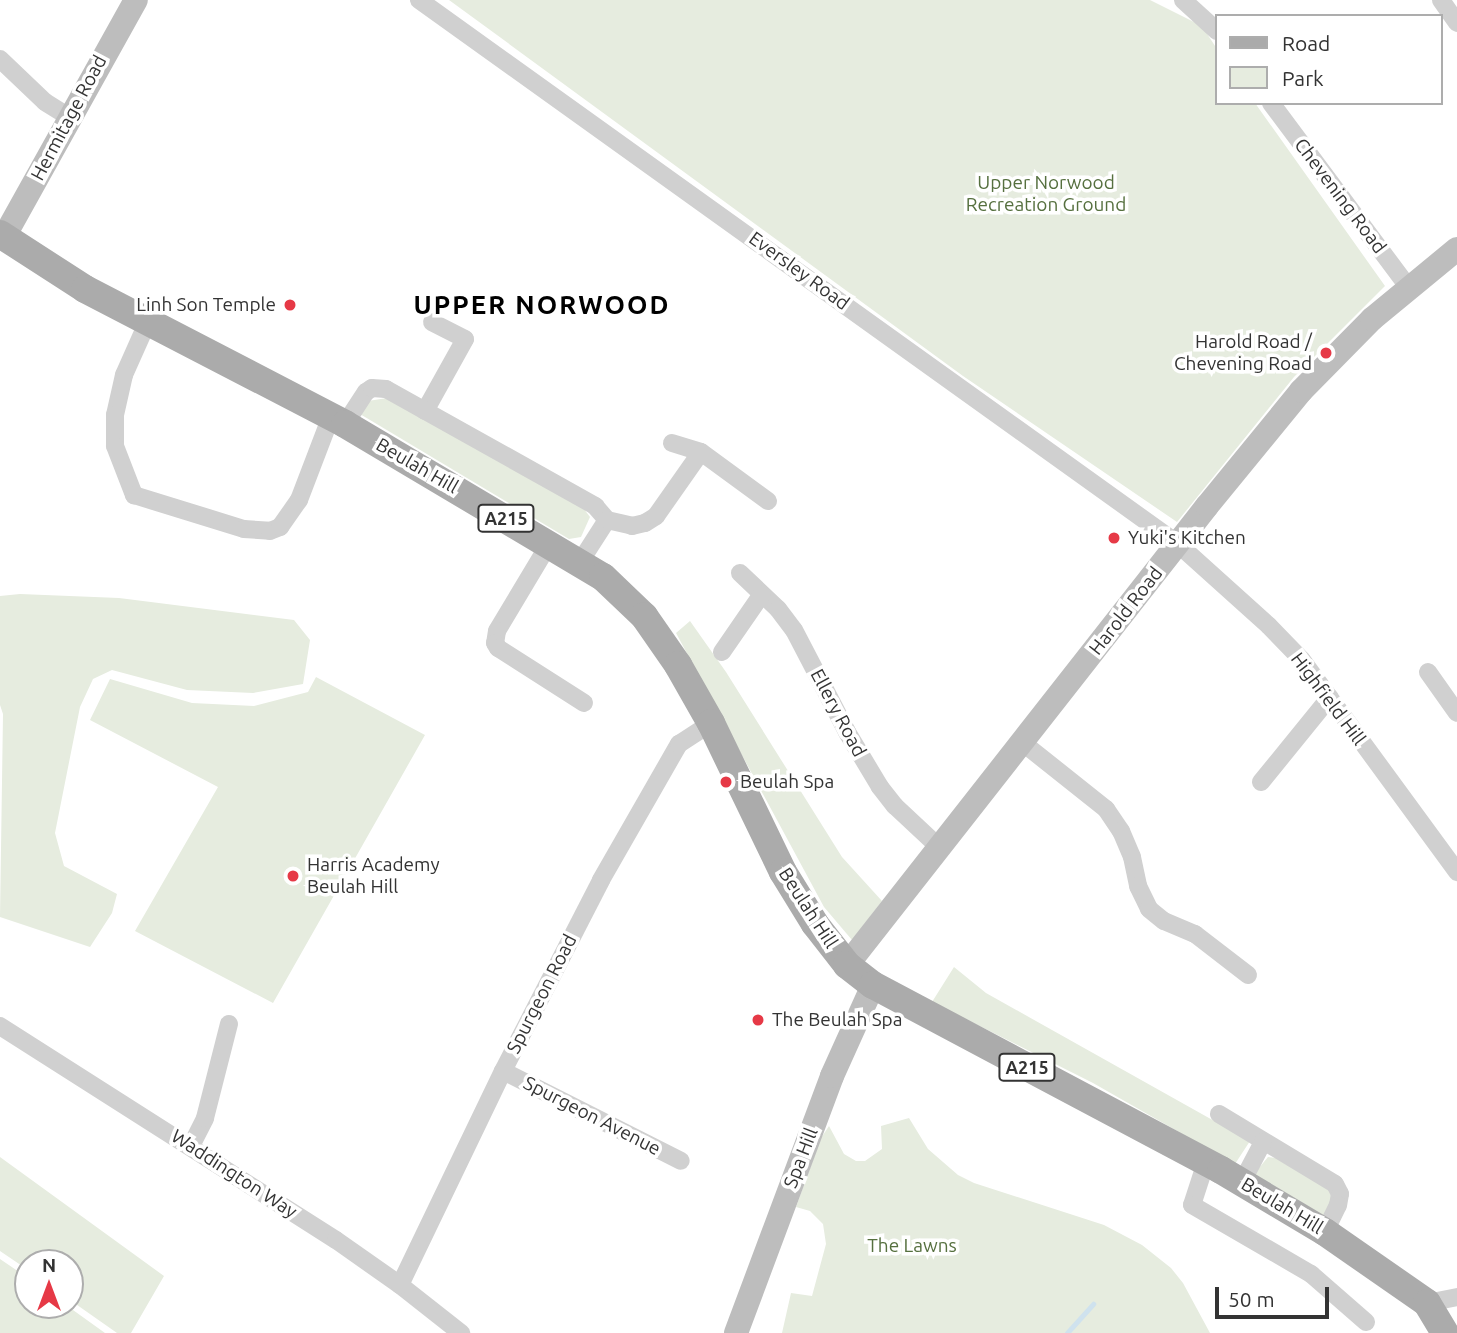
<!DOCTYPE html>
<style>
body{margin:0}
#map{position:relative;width:1457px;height:1333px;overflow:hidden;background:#fff;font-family:Ubuntu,sans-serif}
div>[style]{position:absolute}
.green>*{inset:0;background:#e6ecdf}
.stream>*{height:4.5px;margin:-2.25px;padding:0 2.25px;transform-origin:2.25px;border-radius:2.25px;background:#cfe2ee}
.street>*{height:18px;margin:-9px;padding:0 9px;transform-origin:9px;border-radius:9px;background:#d0d0d0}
.secondary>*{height:24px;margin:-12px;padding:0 12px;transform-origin:12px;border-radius:12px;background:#bdbdbd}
.primary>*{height:28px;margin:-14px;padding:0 14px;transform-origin:14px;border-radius:14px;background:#ababab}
.dots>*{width:19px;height:19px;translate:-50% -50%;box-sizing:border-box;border:4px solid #fff;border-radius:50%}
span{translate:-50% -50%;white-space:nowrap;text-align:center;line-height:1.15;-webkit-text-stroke:7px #fff;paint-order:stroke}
.shield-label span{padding:2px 5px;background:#fff;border:2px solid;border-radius:5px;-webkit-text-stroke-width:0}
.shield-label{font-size:18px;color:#333;font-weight:700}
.street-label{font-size:19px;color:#333}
.park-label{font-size:19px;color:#56703f}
.poi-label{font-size:19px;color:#333}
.right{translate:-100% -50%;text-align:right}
.left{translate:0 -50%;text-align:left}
.district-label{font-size:26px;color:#000;font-weight:700;letter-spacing:2px}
.legend{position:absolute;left:1215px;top:14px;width:228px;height:91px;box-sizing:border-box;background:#fff;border:2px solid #adadad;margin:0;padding:9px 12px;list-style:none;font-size:21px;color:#333}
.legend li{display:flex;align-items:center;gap:14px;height:35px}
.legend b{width:35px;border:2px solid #adadad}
.north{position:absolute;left:14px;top:1249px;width:70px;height:70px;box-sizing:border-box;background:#fff;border:2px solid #adadad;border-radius:50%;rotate:0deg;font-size:19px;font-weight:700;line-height:28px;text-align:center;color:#333}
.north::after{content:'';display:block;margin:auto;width:24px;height:32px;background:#e63946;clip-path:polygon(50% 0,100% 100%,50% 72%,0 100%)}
.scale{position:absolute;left:1215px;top:1287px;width:114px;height:32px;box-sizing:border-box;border:4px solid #333;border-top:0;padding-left:9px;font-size:21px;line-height:24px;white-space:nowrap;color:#333;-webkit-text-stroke:5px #fff;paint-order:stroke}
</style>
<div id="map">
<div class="green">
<div style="clip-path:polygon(449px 0,1150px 0,1202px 26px,1217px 49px,1217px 103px,1255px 103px,1385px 286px,1294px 377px,1177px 522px,963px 376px)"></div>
<div style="clip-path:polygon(387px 398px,584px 509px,590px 517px,581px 537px,569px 539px,360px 414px,368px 401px)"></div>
<div style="clip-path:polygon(20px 594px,119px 598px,294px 620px,310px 640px,303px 684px,253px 693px,187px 690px,112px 670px,93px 679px,80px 707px,55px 833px,64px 866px,117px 894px,112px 913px,90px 947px,0 917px,3px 714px,0 705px,0 596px)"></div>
<div style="clip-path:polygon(690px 621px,726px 672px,842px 857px,882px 901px,852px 940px,824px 907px,676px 633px)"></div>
<div style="clip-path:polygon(316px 677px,425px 735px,273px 1003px,135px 931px,218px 787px,90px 720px,110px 679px,192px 703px,254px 706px,308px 692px)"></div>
<div style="clip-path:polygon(954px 967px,986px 993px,1250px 1141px,1235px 1164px,1093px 1083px,932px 1002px)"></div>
<div style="clip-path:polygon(909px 1118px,928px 1149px,958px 1175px,974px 1183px,1104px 1225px,1142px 1245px,1171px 1268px,1183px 1283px,1210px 1333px,782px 1333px,791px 1293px,812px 1296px,826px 1244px,823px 1224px,810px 1211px,796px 1207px,821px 1138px,829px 1126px,844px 1154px,856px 1161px,865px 1161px,882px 1149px,881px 1126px)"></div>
<div style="clip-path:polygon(0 1157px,164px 1276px,131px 1333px,117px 1333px,70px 1300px,70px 1263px,28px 1263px,28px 1270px,0 1251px)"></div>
<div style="clip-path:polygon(1268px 1157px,1276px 1158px,1329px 1189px,1332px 1200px,1324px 1216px,1254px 1174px)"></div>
<div style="clip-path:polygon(0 1259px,28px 1278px,28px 1305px,66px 1305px,105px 1333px,0 1333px)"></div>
</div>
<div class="stream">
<div style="left:1067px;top:1333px;width:39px;rotate:-48deg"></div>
</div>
<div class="street">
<div style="left:419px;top:0;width:934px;rotate:35.63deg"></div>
<div style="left:1178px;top:544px;width:122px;rotate:42deg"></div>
<div style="left:1269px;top:626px;width:47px;rotate:45.9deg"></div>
<div style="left:1302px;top:660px;width:263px;rotate:53.8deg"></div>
<div style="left:1183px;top:0;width:46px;rotate:42.4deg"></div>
<div style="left:1441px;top:0;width:28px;rotate:55deg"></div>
<div style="left:0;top:59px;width:62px;rotate:43.7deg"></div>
<div style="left:45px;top:102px;width:31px;rotate:32deg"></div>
<div style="left:1271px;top:103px;width:231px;rotate:53.3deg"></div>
<div style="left:148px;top:321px;width:59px;rotate:114deg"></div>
<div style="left:124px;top:375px;width:41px;rotate:102.7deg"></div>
<div style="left:115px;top:415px;width:31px;rotate:90deg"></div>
<div style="left:115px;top:446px;width:53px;rotate:68.8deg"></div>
<div style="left:134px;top:495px;width:115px;rotate:17.2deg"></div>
<div style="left:244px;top:529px;width:26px;rotate:4deg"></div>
<div style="left:270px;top:531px;width:11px;rotate:-22deg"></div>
<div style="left:280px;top:527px;width:33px;rotate:-55deg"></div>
<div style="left:299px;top:500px;width:90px;rotate:-69.1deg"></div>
<div style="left:425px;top:411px;width:82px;rotate:-60.9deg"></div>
<div style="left:465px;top:339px;width:37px;rotate:-153deg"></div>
<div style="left:345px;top:424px;width:38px;rotate:-57deg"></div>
<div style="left:366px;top:392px;width:7px;rotate:-34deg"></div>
<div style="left:372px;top:388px;width:14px;rotate:4deg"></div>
<div style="left:386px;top:389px;width:240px;rotate:29.2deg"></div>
<div style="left:595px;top:506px;width:18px;rotate:49deg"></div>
<div style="left:672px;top:443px;width:30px;rotate:17deg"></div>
<div style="left:701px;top:452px;width:83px;rotate:36.2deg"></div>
<div style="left:549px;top:544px;width:101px;rotate:120.9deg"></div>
<div style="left:497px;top:631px;width:12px;rotate:99deg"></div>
<div style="left:495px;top:643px;width:6px;rotate:59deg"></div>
<div style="left:498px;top:648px;width:102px;rotate:32.6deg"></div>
<div style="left:580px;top:562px;width:50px;rotate:-57.3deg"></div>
<div style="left:607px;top:520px;width:26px;rotate:13deg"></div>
<div style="left:632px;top:526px;width:13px;rotate:-13deg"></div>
<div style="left:645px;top:523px;width:13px;rotate:-32deg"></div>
<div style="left:656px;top:516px;width:78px;rotate:-54.9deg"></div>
<div style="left:740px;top:573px;width:52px;rotate:43.5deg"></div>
<div style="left:778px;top:609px;width:26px;rotate:53deg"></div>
<div style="left:794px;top:630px;width:115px;rotate:62.5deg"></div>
<div style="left:847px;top:732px;width:64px;rotate:59deg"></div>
<div style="left:880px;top:787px;width:24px;rotate:52deg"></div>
<div style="left:895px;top:806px;width:63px;rotate:43.1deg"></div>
<div style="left:722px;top:652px;width:70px;rotate:-55.4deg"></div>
<div style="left:1428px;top:672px;width:50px;rotate:54.7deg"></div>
<div style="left:1023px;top:743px;width:106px;rotate:38.5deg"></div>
<div style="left:1106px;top:809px;width:27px;rotate:56deg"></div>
<div style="left:1121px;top:831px;width:28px;rotate:67deg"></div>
<div style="left:1132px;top:857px;width:30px;rotate:78deg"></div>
<div style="left:1138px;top:886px;width:25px;rotate:64deg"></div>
<div style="left:1149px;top:909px;width:19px;rotate:39deg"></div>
<div style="left:1164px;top:921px;width:34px;rotate:23deg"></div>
<div style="left:1195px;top:934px;width:67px;rotate:37.7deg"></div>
<div style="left:1261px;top:782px;width:109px;rotate:-50.9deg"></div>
<div style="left:0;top:1026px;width:398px;rotate:32.5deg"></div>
<div style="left:336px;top:1240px;width:78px;rotate:35.1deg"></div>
<div style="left:400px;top:1285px;width:78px;rotate:38.2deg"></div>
<div style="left:503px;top:1071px;width:199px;rotate:26.8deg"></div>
<div style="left:1219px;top:1114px;width:135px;rotate:31.1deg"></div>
<div style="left:1335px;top:1184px;width:11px;rotate:63deg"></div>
<div style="left:1340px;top:1194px;width:11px;rotate:100deg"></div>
<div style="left:1338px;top:1205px;width:30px;rotate:116deg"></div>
<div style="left:191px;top:1146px;width:31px;rotate:-63deg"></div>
<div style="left:205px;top:1118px;width:97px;rotate:-75.7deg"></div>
<div style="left:1206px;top:1162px;width:45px;rotate:108deg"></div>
<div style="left:1192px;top:1205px;width:138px;rotate:30.1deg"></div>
<div style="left:1311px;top:1274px;width:73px;rotate:41.1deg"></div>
<div style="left:1242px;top:1182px;width:45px;rotate:-62.3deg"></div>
<div style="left:400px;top:1285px;width:237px;rotate:-64.3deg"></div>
<div style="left:503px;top:1071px;width:215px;rotate:-62.8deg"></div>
<div style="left:601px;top:880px;width:157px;rotate:-60.2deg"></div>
<div style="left:679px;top:744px;width:38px;rotate:-33deg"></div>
<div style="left:1427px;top:1303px;width:31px;rotate:-11deg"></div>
</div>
<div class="secondary">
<div style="left:4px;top:237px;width:271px;rotate:-60.9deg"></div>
<div style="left:847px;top:965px;width:583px;rotate:-51.89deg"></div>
<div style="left:1207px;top:506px;width:149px;rotate:-50.7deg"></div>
<div style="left:1301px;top:391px;width:101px;rotate:-45.4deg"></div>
<div style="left:1372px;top:319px;width:110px;rotate:-39.5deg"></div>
<div style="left:736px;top:1333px;width:274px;rotate:-69.5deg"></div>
<div style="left:832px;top:1076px;width:100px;rotate:-65.7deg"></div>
</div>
<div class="primary">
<div style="left:0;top:234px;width:101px;rotate:32.9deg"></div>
<div style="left:85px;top:289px;width:293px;rotate:27.4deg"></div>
<div style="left:345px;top:424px;width:300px;rotate:30.7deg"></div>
<div style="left:603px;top:577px;width:57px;rotate:43.6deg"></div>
<div style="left:644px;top:616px;width:60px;rotate:55.2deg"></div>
<div style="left:678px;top:665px;width:67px;rotate:60.4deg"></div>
<div style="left:711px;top:723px;width:165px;rotate:64.2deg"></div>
<div style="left:783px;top:872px;width:61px;rotate:58.4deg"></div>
<div style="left:815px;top:924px;width:52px;rotate:52deg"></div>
<div style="left:847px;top:965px;width:33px;rotate:38deg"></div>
<div style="left:873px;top:985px;width:394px;rotate:28deg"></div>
<div style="left:1221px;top:1170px;width:121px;rotate:30.8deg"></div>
<div style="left:1325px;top:1232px;width:124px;rotate:34.8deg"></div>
<div style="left:1427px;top:1303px;width:35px;rotate:59deg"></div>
</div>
<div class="dots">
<div style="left:290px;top:305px;background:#e63946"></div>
<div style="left:1326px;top:353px;background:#e63946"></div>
<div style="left:1114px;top:538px;background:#e63946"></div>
<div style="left:726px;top:782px;background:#e63946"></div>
<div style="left:293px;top:876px;background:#e63946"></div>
<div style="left:758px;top:1020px;background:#e63946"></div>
</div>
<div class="shield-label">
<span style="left:506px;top:518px">A215</span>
<span style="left:1027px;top:1067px">A215</span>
</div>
<div class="street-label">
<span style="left:69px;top:118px;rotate:-62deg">Hermitage Road</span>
<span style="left:1340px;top:196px;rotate:53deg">Chevening Road</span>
<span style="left:799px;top:271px;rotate:36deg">Eversley Road</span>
<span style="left:417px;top:466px;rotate:30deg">Beulah Hill</span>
<span style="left:1126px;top:611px;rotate:-52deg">Harold Road</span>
<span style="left:1328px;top:699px;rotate:53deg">Highfield Hill</span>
<span style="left:838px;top:713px;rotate:62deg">Ellery Road</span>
<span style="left:808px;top:908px;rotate:57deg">Beulah Hill</span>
<span style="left:542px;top:994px;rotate:-63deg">Spurgeon Road</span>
<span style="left:592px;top:1116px;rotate:27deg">Spurgeon Avenue</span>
<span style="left:801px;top:1158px;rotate:-69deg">Spa Hill</span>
<span style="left:234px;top:1174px;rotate:33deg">Waddington Way</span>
<span style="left:1282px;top:1206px;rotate:31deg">Beulah Hill</span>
</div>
<div class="park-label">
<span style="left:1046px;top:194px">Upper Norwood<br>Recreation Ground</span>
<span style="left:912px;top:1246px">The Lawns</span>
</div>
<div class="poi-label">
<span class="right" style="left:276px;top:305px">Linh Son Temple</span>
<span class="right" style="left:1312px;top:353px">Harold Road /<br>Chevening Road</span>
<span class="left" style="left:1128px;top:538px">Yuki's Kitchen</span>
<span class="left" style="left:740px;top:782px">Beulah Spa</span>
<span class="left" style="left:307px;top:876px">Harris Academy<br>Beulah Hill</span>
<span class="left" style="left:772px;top:1020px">The Beulah Spa</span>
</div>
<div class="district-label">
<span style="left:542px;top:305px">UPPER NORWOOD</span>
</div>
<ul class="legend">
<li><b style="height:9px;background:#ababab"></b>Road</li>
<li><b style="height:19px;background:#e6ecdf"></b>Park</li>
</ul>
<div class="north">N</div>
<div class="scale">50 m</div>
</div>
